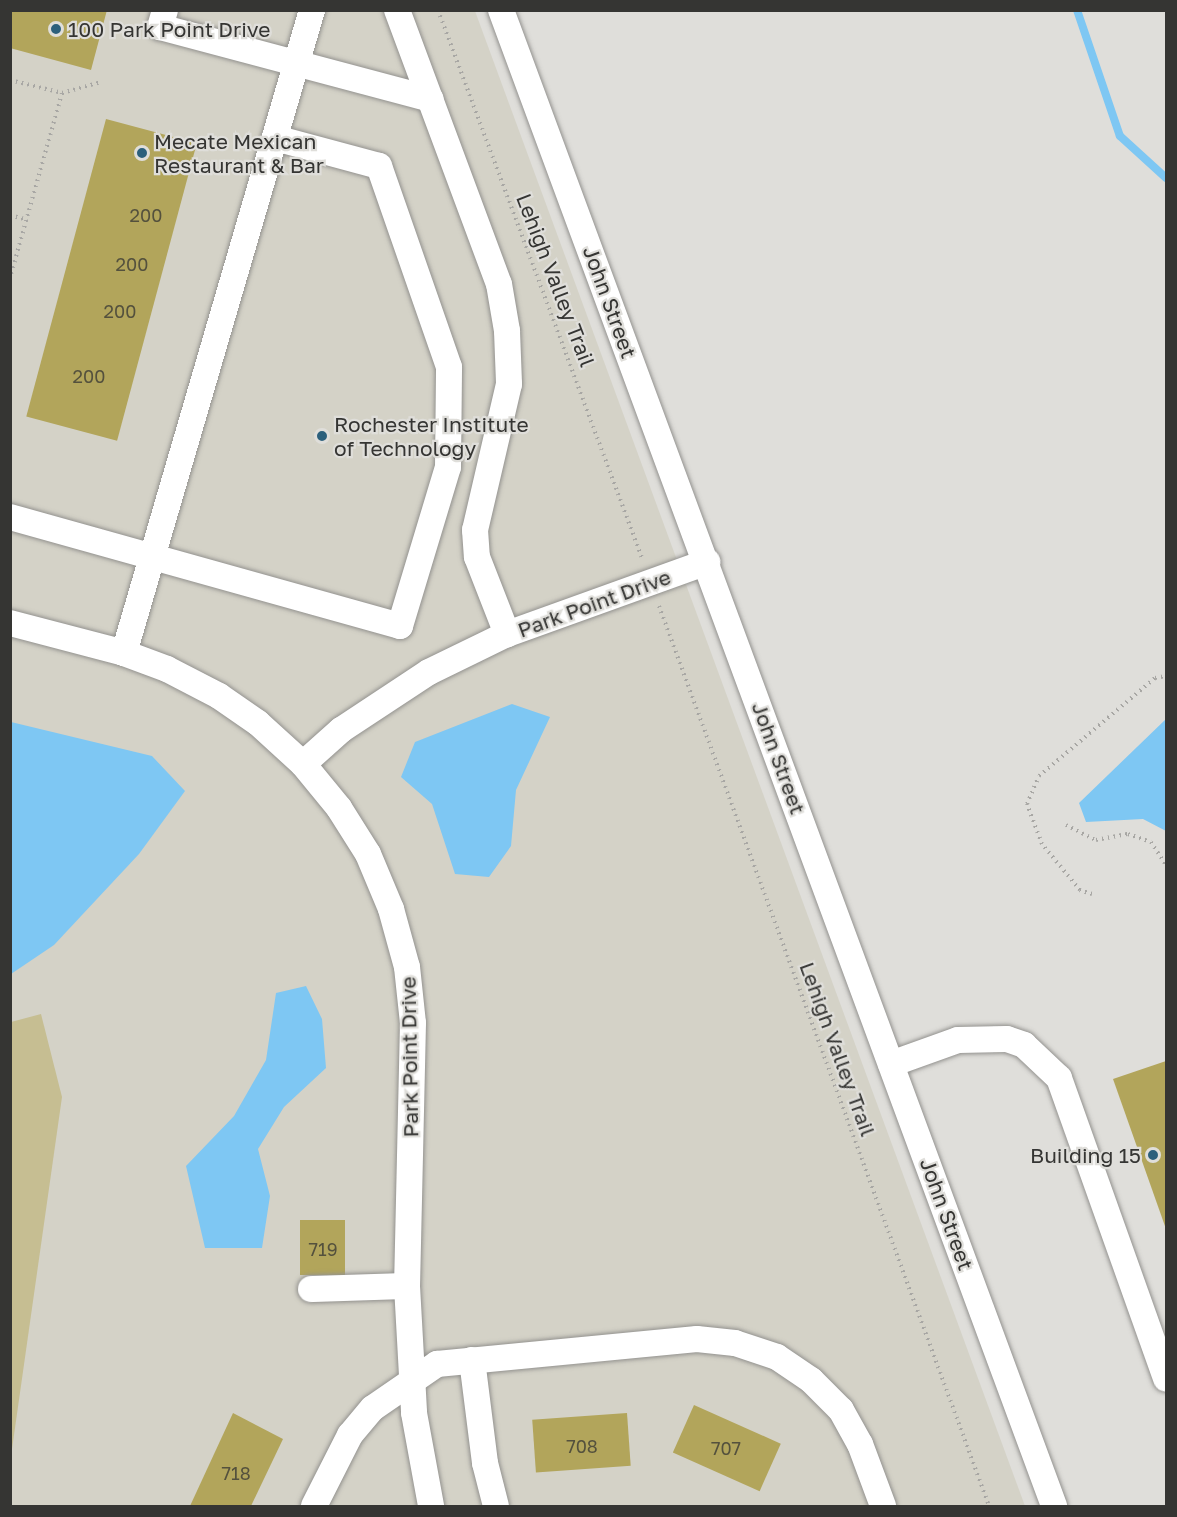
<!DOCTYPE html>
<style>
body{margin:0}
#map{position:relative;width:1177px;height:1517px;overflow:hidden;background:#dfdeda;font-family:"Golos Text",sans-serif}
div>[style]{position:absolute}
.built>*{inset:0;background:#d4d2c7}
.green>*{inset:0;background:#c6be92}
.water>*{inset:0;background:#7ec7f3}
.stream>*{height:8px;margin:-4px;padding:0 4px;transform-origin:4px;border-radius:4px;background:#7ec7f3}
.building>*{inset:0;background:#b2a55b;transform-origin:0 0}
.path>*{height:4px;margin-top:-2px;transform-origin:0;background:repeating-linear-gradient(90deg,#a8a7a4 0 1.5px,transparent 0 6px)}
.roads{filter:drop-shadow(0 0 2px #93928f) drop-shadow(0 0 2px #93928f)}
.minor>*{height:26px;margin:-13px;padding:0 13px;transform-origin:13px;border-radius:13px;background:#fff}
.dots>*{width:16px;height:16px;translate:-50% -50%;box-sizing:border-box;border:3px solid #dfdeda;border-radius:50%}
span{translate:-50% -50%;white-space:nowrap;text-align:center;line-height:1.15;-webkit-text-stroke:4.5px #dfdeda;paint-order:stroke}
.number-label{font-size:18px;color:#54513d}
.number-label span{-webkit-text-stroke-width:0}
.poi-label{font-size:21px;color:#353533}
.left{translate:0 -50%;text-align:left}
.right{translate:-100% -50%;text-align:right}
.street-label{font-size:21px;color:#353533}
.frame{position:absolute;inset:0;border:12px solid #353533;pointer-events:none}
</style>
<div id="map">
<div class="built">
<div style="clip-path:polygon(10px 11px,475px 11px,1025px 1506px,11px 1506px)"></div>
</div>
<div class="green">
<div style="clip-path:polygon(41px 1014px,62px 1097px,11px 1456px,11px 1022px)"></div>
</div>
<div class="water">
<div style="clip-path:polygon(512px 704px,550px 717px,516px 790px,511px 846px,489px 877px,455px 874px,432px 804px,401px 777px,415px 742px)"></div>
<div style="clip-path:polygon(1166px 719px,1166px 831px,1143px 819px,1086px 822px,1079px 803px)"></div>
<div style="clip-path:polygon(11px 722px,152px 756px,185px 791px,139px 854px,54px 945px,11px 974px)"></div>
<div style="clip-path:polygon(306px 986px,322px 1019px,326px 1068px,284px 1107px,258px 1149px,270px 1196px,262px 1248px,205px 1248px,186px 1166px,234px 1116px,266px 1060px,276px 993px)"></div>
</div>
<div class="stream">
<div style="left:1077px;top:10px;width:133px;rotate:71.2deg"></div>
<div style="left:1120px;top:136px;width:62px;rotate:42.4deg"></div>
</div>
<div class="building">
<div style="clip-path:polygon(10px 10px,107px 10px,91px 70px,10px 48px)"></div>
<div style="left:106px;top:119px;width:94px;height:308px;rotate:15deg"></div>
<div style="clip-path:polygon(1166px 1061px,1166px 1229px,1113px 1079px)"></div>
<div style="left:345px;top:1220px;width:55px;height:45px;rotate:90deg"></div>
<div style="left:694px;top:1405px;width:95px;height:52px;rotate:24deg"></div>
<div style="clip-path:polygon(233px 1413px,283px 1439px,251px 1506px,190px 1506px)"></div>
<div style="left:627px;top:1413px;width:53px;height:95px;rotate:86deg"></div>
</div>
<div class="path">
<div style="left:438px;top:10px;width:585px;rotate:69.58deg"></div>
<div style="left:10px;top:80px;width:54px;rotate:14deg"></div>
<div style="left:62px;top:93px;width:192px;rotate:105.7deg"></div>
<div style="left:62px;top:93px;width:41px;rotate:-15.8deg"></div>
<div style="left:10px;top:215px;width:18px;rotate:16deg"></div>
<div style="left:659px;top:606px;width:959px;rotate:69.86deg"></div>
<div style="left:1066px;top:825px;width:34px;rotate:27deg"></div>
<div style="left:1096px;top:840px;width:33px;rotate:-11deg"></div>
<div style="left:1128px;top:834px;width:24px;rotate:19deg"></div>
<div style="left:1151px;top:842px;width:27px;rotate:57deg"></div>
<div style="left:1092px;top:894px;width:13px;rotate:-162deg"></div>
<div style="left:1080px;top:890px;width:60px;rotate:-129.6deg"></div>
<div style="left:1042px;top:844px;width:43px;rotate:-110.6deg"></div>
<div style="left:1027px;top:804px;width:30px;rotate:-67deg"></div>
<div style="left:1039px;top:776px;width:152px;rotate:-40.2deg"></div>
<div style="left:1155px;top:678px;width:11px;rotate:-10deg"></div>
</div>
<div class="roads">
<div class="minor">
<div style="left:165px;top:10px;width:18px;rotate:106deg"></div>
<div style="left:160px;top:27px;width:280px;rotate:14.9deg"></div>
<div style="left:397px;top:10px;width:292px;rotate:69.6deg"></div>
<div style="left:499px;top:284px;width:48px;rotate:80.3deg"></div>
<div style="left:507px;top:331px;width:53px;rotate:87.8deg"></div>
<div style="left:509px;top:384px;width:150px;rotate:103.1deg"></div>
<div style="left:475px;top:530px;width:27px;rotate:86deg"></div>
<div style="left:477px;top:557px;width:83px;rotate:68.7deg"></div>
<div style="left:501px;top:10px;width:1595px;rotate:69.71deg"></div>
<div style="left:10px;top:517px;width:405px;rotate:15.6deg"></div>
<div style="left:400px;top:626px;width:166px;rotate:-73.2deg"></div>
<div style="left:448px;top:467px;width:100px;rotate:-89.4deg"></div>
<div style="left:449px;top:367px;width:213px;rotate:-109.2deg"></div>
<div style="left:379px;top:166px;width:108px;rotate:-164.9deg"></div>
<div style="left:10px;top:623px;width:118px;rotate:14.7deg"></div>
<div style="left:124px;top:653px;width:46px;rotate:20.4deg"></div>
<div style="left:167px;top:669px;width:59px;rotate:27.4deg"></div>
<div style="left:219px;top:696px;width:47px;rotate:34.7deg"></div>
<div style="left:258px;top:723px;width:61px;rotate:42.3deg"></div>
<div style="left:303px;top:764px;width:57px;rotate:50.7deg"></div>
<div style="left:339px;top:808px;width:54px;rotate:57.8deg"></div>
<div style="left:368px;top:854px;width:60px;rotate:67.3deg"></div>
<div style="left:391px;top:909px;width:60px;rotate:74.6deg"></div>
<div style="left:407px;top:967px;width:56px;rotate:83.9deg"></div>
<div style="left:413px;top:1023px;width:263px;rotate:91.3deg"></div>
<div style="left:407px;top:1286px;width:127px;rotate:86.8deg"></div>
<div style="left:414px;top:1413px;width:95px;rotate:79.6deg"></div>
<div style="left:124px;top:653px;width:670px;rotate:-73.7deg"></div>
<div style="left:303px;top:764px;width:51px;rotate:-41.8deg"></div>
<div style="left:341px;top:730px;width:105px;rotate:-33.4deg"></div>
<div style="left:429px;top:672px;width:87px;rotate:-26deg"></div>
<div style="left:507px;top:634px;width:213px;rotate:-19.8deg"></div>
<div style="left:891px;top:1064px;width:71px;rotate:-19.7deg"></div>
<div style="left:958px;top:1040px;width:49px;rotate:-1.2deg"></div>
<div style="left:1007px;top:1039px;width:18px;rotate:19deg"></div>
<div style="left:1024px;top:1045px;width:48px;rotate:43.3deg"></div>
<div style="left:1059px;top:1078px;width:319px;rotate:70.4deg"></div>
<div style="left:311px;top:1289px;width:96px;rotate:-1.8deg"></div>
<div style="left:472px;top:1360px;width:104px;rotate:82.8deg"></div>
<div style="left:485px;top:1463px;width:44px;rotate:75.7deg"></div>
<div style="left:314px;top:1506px;width:80px;rotate:-63.1deg"></div>
<div style="left:350px;top:1435px;width:35px;rotate:-50deg"></div>
<div style="left:373px;top:1408px;width:78px;rotate:-34.5deg"></div>
<div style="left:437px;top:1364px;width:261px;rotate:-5.5deg"></div>
<div style="left:697px;top:1339px;width:38px;rotate:6deg"></div>
<div style="left:735px;top:1343px;width:44px;rotate:18.4deg"></div>
<div style="left:777px;top:1357px;width:41px;rotate:34.1deg"></div>
<div style="left:811px;top:1380px;width:42px;rotate:45deg"></div>
<div style="left:841px;top:1410px;width:39px;rotate:61deg"></div>
<div style="left:860px;top:1444px;width:66px;rotate:69.6deg"></div>
</div>
</div>
<div class="dots">
<div style="left:56px;top:29px;background:#2c607c"></div>
<div style="left:142px;top:153px;background:#2c607c"></div>
<div style="left:322px;top:436px;background:#2c607c"></div>
<div style="left:1153px;top:1155px;background:#2c607c"></div>
</div>
<div class="number-label">
<span style="left:146px;top:215px">200</span>
<span style="left:132px;top:264px">200</span>
<span style="left:120px;top:311px">200</span>
<span style="left:89px;top:376px">200</span>
<span style="left:323px;top:1249px">719</span>
<span style="left:582px;top:1446px">708</span>
<span style="left:726px;top:1448px">707</span>
<span style="left:236px;top:1473px">718</span>
</div>
<div class="poi-label">
<span class="left" style="left:68px;top:29px">100 Park Point Drive</span>
<span class="left" style="left:154px;top:153px">Mecate Mexican<br>Restaurant &amp; Bar</span>
<span class="left" style="left:334px;top:436px">Rochester Institute<br>of Technology</span>
<span class="right" style="left:1141px;top:1155px">Building 15</span>
</div>
<div class="street-label">
<span style="left:556px;top:280px;rotate:69deg">Lehigh Valley Trail</span>
<span style="left:610px;top:302px;rotate:70deg">John Street</span>
<span style="left:594px;top:603px;rotate:-20deg">Park Point Drive</span>
<span style="left:779px;top:758px;rotate:70deg">John Street</span>
<span style="left:838px;top:1049px;rotate:70deg">Lehigh Valley Trail</span>
<span style="left:409px;top:1057px;rotate:-91deg">Park Point Drive</span>
<span style="left:947px;top:1214px;rotate:70deg">John Street</span>
</div>
<div class="frame"></div>
</div>
